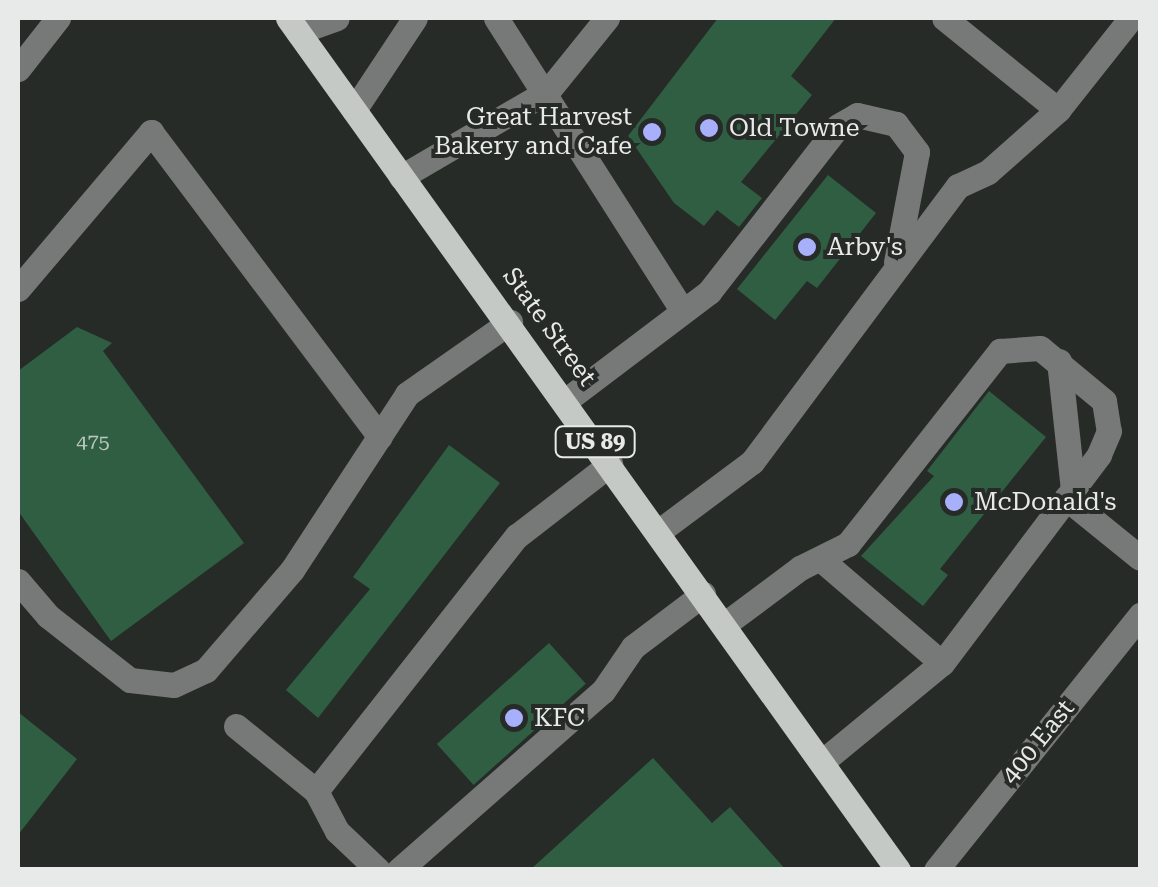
<!DOCTYPE html>
<style>
body{margin:0}
#map{position:relative;width:1158px;height:887px;overflow:hidden;background:#262b28;font-family:"Roboto Serif",serif}
div>[style]{position:absolute}
.building>*{inset:0;background:#2f5e42;transform-origin:0 0}
.minor>*{height:25px;margin:-12.5px;padding:0 12.5px;transform-origin:12.5px;border-radius:12.5px;background:#767977}
.major>*{height:25px;margin:-12.5px;padding:0 12.5px;transform-origin:12.5px;border-radius:12.5px;background:#c4c9c6}
.dots>*{width:28px;height:28px;translate:-50% -50%;box-sizing:border-box;border:5px solid #262b28;border-radius:50%}
span{translate:-50% -50%;white-space:nowrap;text-align:center;line-height:1.15;-webkit-text-stroke:8px #262b28;paint-order:stroke}
.number-label{font-size:20px;color:#b9c7be}
.number-label span{-webkit-text-stroke-width:0}
.shield-label span{padding:2px 8px;background:#262b28;border:2px solid;border-radius:8px;-webkit-text-stroke-width:0}
.shield-label{font-size:22px;color:#e7eae8;font-weight:700}
.poi-label{font-size:25px;color:#e7eae8}
.right{translate:-100% -50%;text-align:right}
.left{translate:0 -50%;text-align:left}
.street-label{font-size:25px;color:#e7eae8}
.frame{position:absolute;inset:0;border:20px solid #e7eae8;pointer-events:none}
</style>
<div id="map">
<div class="building">
<div style="clip-path:polygon(718px 18px,836px 18px,791px 76px,812px 95px,741px 182px,762px 198px,739px 227px,717px 210px,704px 226px,674px 203px,628px 136px)"></div>
<div style="clip-path:polygon(828px 175px,876px 213px,817px 288px,807px 281px,775px 320px,737px 289px)"></div>
<div style="clip-path:polygon(77px 327px,112px 343px,103px 351px,244px 543px,111px 641px,18px 511px,18px 371px)"></div>
<div style="clip-path:polygon(989px 391px,1046px 437px,940px 569px,948px 575px,923px 606px,861px 556px,934px 476px,927px 471px)"></div>
<div style="clip-path:polygon(449px 445px,500px 483px,318px 718px,286px 690px,370px 589px,353px 577px)"></div>
<div style="left:549px;top:643px;width:55px;height:151px;rotate:48deg"></div>
<div style="clip-path:polygon(18px 712px,77px 759px,18px 835px)"></div>
<div style="clip-path:polygon(653px 758px,712px 823px,730px 807px,786px 870px,530px 870px)"></div>
</div>
<div class="minor">
<div style="left:496px;top:18px;width:344px;rotate:57.5deg"></div>
<div style="left:298px;top:32px;width:41px;rotate:-19.7deg"></div>
<div style="left:18px;top:69px;width:65px;rotate:-51.9deg"></div>
<div style="left:354px;top:110px;width:110px;rotate:-56.5deg"></div>
<div style="left:1058px;top:110px;width:117px;rotate:-51.6deg"></div>
<div style="left:401px;top:177px;width:170px;rotate:-30.3deg"></div>
<div style="left:548px;top:91px;width:94px;rotate:-51.1deg"></div>
<div style="left:18px;top:289px;width:206px;rotate:-49.7deg"></div>
<div style="left:151px;top:132px;width:381px;rotate:53.1deg"></div>
<div style="left:1059px;top:361px;width:130px;rotate:83.8deg"></div>
<div style="left:565px;top:401px;width:181px;rotate:-37.1deg"></div>
<div style="left:709px;top:292px;width:210px;rotate:-52.1deg"></div>
<div style="left:838px;top:126px;width:22px;rotate:-30deg"></div>
<div style="left:857px;top:115px;width:40px;rotate:13deg"></div>
<div style="left:896px;top:124px;width:35px;rotate:53deg"></div>
<div style="left:917px;top:152px;width:112px;rotate:100.8deg"></div>
<div style="left:1066px;top:498px;width:95px;rotate:39deg"></div>
<div style="left:658px;top:532px;width:117px;rotate:-36.7deg"></div>
<div style="left:752px;top:462px;width:344px;rotate:-53.3deg"></div>
<div style="left:958px;top:186px;width:33px;rotate:-25deg"></div>
<div style="left:988px;top:172px;width:94px;rotate:-41.5deg"></div>
<div style="left:1058px;top:110px;width:146px;rotate:-141.1deg"></div>
<div style="left:824px;top:562px;width:155px;rotate:40.6deg"></div>
<div style="left:18px;top:581px;width:46px;rotate:49.4deg"></div>
<div style="left:48px;top:616px;width:104px;rotate:38deg"></div>
<div style="left:130px;top:680px;width:44px;rotate:6.5deg"></div>
<div style="left:174px;top:685px;width:35px;rotate:-25deg"></div>
<div style="left:206px;top:670px;width:132px;rotate:-49.3deg"></div>
<div style="left:292px;top:570px;width:210px;rotate:-56.8deg"></div>
<div style="left:407px;top:394px;width:126px;rotate:-35deg"></div>
<div style="left:725px;top:624px;width:94px;rotate:-36.7deg"></div>
<div style="left:800px;top:568px;width:54px;rotate:-26.6deg"></div>
<div style="left:848px;top:544px;width:246px;rotate:-51.8deg"></div>
<div style="left:1000px;top:351px;width:40px;rotate:-4.3deg"></div>
<div style="left:1040px;top:348px;width:83px;rotate:39.6deg"></div>
<div style="left:1104px;top:401px;width:30px;rotate:81deg"></div>
<div style="left:1109px;top:431px;width:26px;rotate:113deg"></div>
<div style="left:1099px;top:455px;width:261px;rotate:127deg"></div>
<div style="left:942px;top:663px;width:154px;rotate:140.5deg"></div>
<div style="left:236px;top:726px;width:103px;rotate:39.1deg"></div>
<div style="left:316px;top:791px;width:325px;rotate:-51.8deg"></div>
<div style="left:517px;top:536px;width:118px;rotate:-37.7deg"></div>
<div style="left:316px;top:791px;width:45px;rotate:62.3deg"></div>
<div style="left:337px;top:831px;width:57px;rotate:43.6deg"></div>
<div style="left:399px;top:870px;width:271px;rotate:-41.3deg"></div>
<div style="left:603px;top:691px;width:53px;rotate:-55.7deg"></div>
<div style="left:633px;top:647px;width:88px;rotate:-37.1deg"></div>
<div style="left:936px;top:870px;width:327px;rotate:-51.3deg"></div>
</div>
<div class="major">
<div style="left:288px;top:18px;width:1048px;rotate:54.4deg"></div>
</div>
<div class="dots">
<div style="left:709px;top:128px;background:#a8b0fc"></div>
<div style="left:652px;top:132px;background:#a8b0fc"></div>
<div style="left:807px;top:247px;background:#a8b0fc"></div>
<div style="left:954px;top:502px;background:#a8b0fc"></div>
<div style="left:514px;top:718px;background:#a8b0fc"></div>
</div>
<div class="number-label">
<span style="left:93px;top:441px">475</span>
</div>
<div class="shield-label">
<span style="left:595px;top:442px">US 89</span>
</div>
<div class="poi-label">
<span class="right" style="left:632px;top:132px">Great Harvest<br>Bakery and Cafe</span>
<span class="left" style="left:729px;top:128px">Old Towne</span>
<span class="left" style="left:827px;top:247px">Arby's</span>
<span class="left" style="left:974px;top:502px">McDonald's</span>
<span class="left" style="left:534px;top:718px">KFC</span>
</div>
<div class="street-label">
<span style="left:549px;top:327px;rotate:54deg">State Street</span>
<span style="left:1038px;top:742px;rotate:-51deg">400 East</span>
</div>
<div class="frame"></div>
</div>
